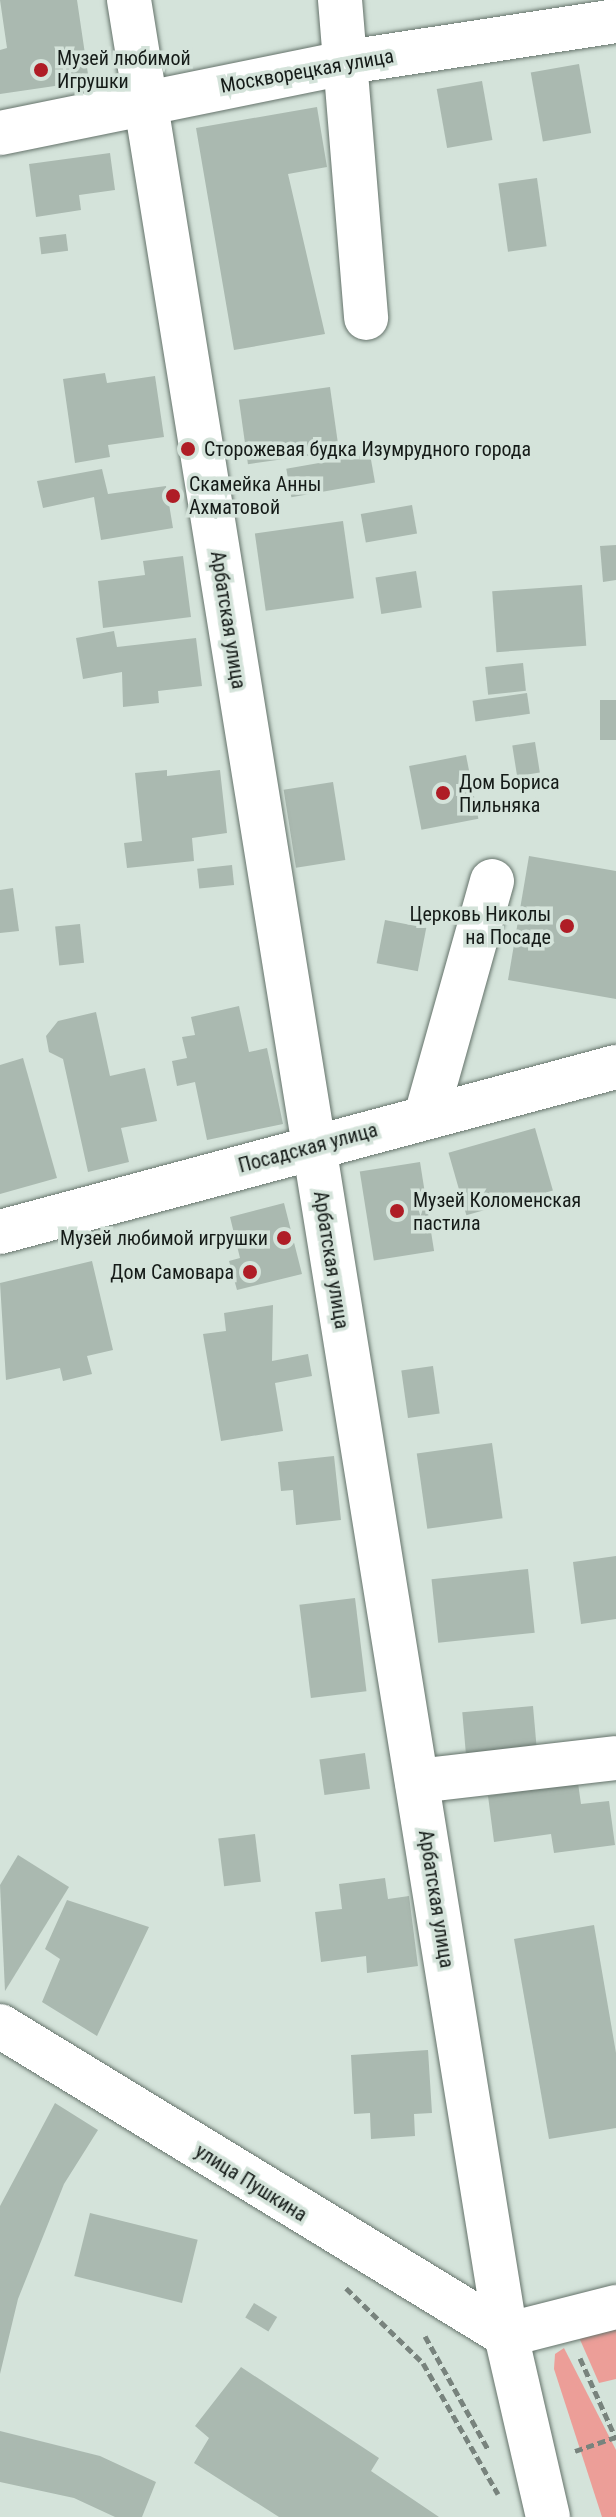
<!DOCTYPE html>
<meta charset="utf-8">
<style>
body{margin:0}
#map{position:relative;width:616px;height:2517px;overflow:hidden;background:#d4e3da;font-family:"Roboto Condensed",sans-serif}
div>[style]{position:absolute}
.green>*{inset:0;background:#ec9e98}
.building>*{inset:0;background:#aab9b0;transform-origin:0 0}
.path>*{height:5px;margin-top:-2.5px;transform-origin:0;background:repeating-linear-gradient(90deg,#78837d 0 8px,transparent 0 12px)}
.roads{filter:drop-shadow(0 0 2px #65736b) drop-shadow(0 0 2px #65736b)}
.minor>*{height:44px;margin:-22px;padding:0 22px;transform-origin:22px;border-radius:22px;background:#fff}
.dots>*{width:22px;height:22px;translate:-50% -50%;box-sizing:border-box;border:4px solid #d4e3da;border-radius:50%}
span{translate:-50% -50%;white-space:nowrap;text-align:center;line-height:1.15;-webkit-text-stroke:7px #d4e3da;paint-order:stroke}
.poi-label{font-size:20px;color:#151b18}
.left{translate:0 -50%;text-align:left}
.right{translate:-100% -50%;text-align:right}
.street-label{font-size:20px;color:#151b18}
</style>
<div id="map">
<div class="green">
<div style="clip-path:polygon(616px 2325px,616px 2379px,599px 2383px,578px 2335px)"></div>
<div style="clip-path:polygon(564px 2348px,616px 2450px,616px 2517px,602px 2517px,554px 2369px,555px 2354px)"></div>
</div>
<div class="building">
<div style="clip-path:polygon(0 0,77px 0,89px 81px,0 94px,0 50px,7px 48px)"></div>
<div style="left:579px;top:64px;width:70px;height:49px;rotate:80deg"></div>
<div style="left:482px;top:81px;width:60px;height:46px;rotate:80deg"></div>
<div style="clip-path:polygon(317px 107px,327px 167px,288px 174px,325px 334px,234px 350px,196px 128px)"></div>
<div style="clip-path:polygon(110px 153px,115px 190px,79px 195px,81px 210px,36px 217px,29px 164px)"></div>
<div style="left:537px;top:178px;width:69px;height:39px;rotate:82deg"></div>
<div style="left:66px;top:234px;width:17px;height:27px;rotate:83deg"></div>
<div style="clip-path:polygon(105px 373px,107px 383px,155px 376px,164px 437px,108px 445px,110px 457px,75px 463px,63px 379px)"></div>
<div style="left:330px;top:387px;width:65px;height:92px;rotate:82deg"></div>
<div style="left:370px;top:454px;width:29px;height:85px;rotate:80deg"></div>
<div style="clip-path:polygon(102px 469px,108px 494px,166px 486px,173px 528px,101px 540px,94px 497px,43px 508px,37px 481px)"></div>
<div style="left:412px;top:505px;width:29px;height:52px;rotate:80deg"></div>
<div style="left:343px;top:521px;width:78px;height:89px;rotate:82deg"></div>
<div style="clip-path:polygon(616px 545px,616px 580px,603px 582px,600px 546px)"></div>
<div style="clip-path:polygon(183px 556px,191px 617px,103px 628px,98px 581px,145px 575px,143px 561px)"></div>
<div style="left:416px;top:571px;width:37px;height:41px;rotate:81deg"></div>
<div style="left:582px;top:585px;width:61px;height:90px;rotate:86deg"></div>
<div style="clip-path:polygon(114px 631px,117px 647px,196px 638px,202px 686px,158px 691px,159px 703px,123px 707px,122px 672px,83px 679px,76px 638px)"></div>
<div style="left:523px;top:663px;width:28px;height:38px;rotate:84deg"></div>
<div style="left:527px;top:693px;width:21px;height:55px;rotate:82deg"></div>
<div style="left:616px;top:700px;width:40px;height:16px;rotate:90deg"></div>
<div style="left:535px;top:742px;width:31px;height:23px;rotate:81deg"></div>
<div style="left:466px;top:755px;width:65px;height:58px;rotate:79deg"></div>
<div style="clip-path:polygon(167px 770px,167px 776px,220px 770px,227px 833px,192px 838px,194px 861px,127px 868px,124px 843px,142px 841px,135px 773px)"></div>
<div style="left:333px;top:782px;width:79px;height:50px;rotate:81deg"></div>
<div style="clip-path:polygon(529px 856px,616px 871px,616px 999px,508px 980px)"></div>
<div style="left:232px;top:865px;width:20px;height:35px;rotate:84deg"></div>
<div style="clip-path:polygon(13px 888px,19px 931px,0 933px,0 890px)"></div>
<div style="left:385px;top:920px;width:42px;height:44px;rotate:11deg"></div>
<div style="left:80px;top:924px;width:39px;height:25px;rotate:84deg"></div>
<div style="clip-path:polygon(239px 1006px,249px 1052px,267px 1048px,283px 1124px,207px 1140px,195px 1082px,177px 1086px,172px 1061px,187px 1058px,182px 1037px,195px 1035px,191px 1017px)"></div>
<div style="clip-path:polygon(96px 1012px,110px 1076px,145px 1068px,157px 1121px,121px 1128px,129px 1162px,88px 1172px,63px 1059px,49px 1052px,46px 1036px,58px 1021px)"></div>
<div style="clip-path:polygon(23px 1058px,57px 1178px,0 1194px,0 1065px)"></div>
<div style="left:535px;top:1128px;width:65px;height:90px;rotate:74deg"></div>
<div style="left:420px;top:1162px;width:90px;height:61px;rotate:81deg"></div>
<div style="clip-path:polygon(284px 1203px,302px 1274px,237px 1290px,229px 1261px,240px 1258px,230px 1217px)"></div>
<div style="clip-path:polygon(92px 1261px,113px 1350px,87px 1356px,92px 1374px,63px 1381px,60px 1368px,6px 1380px,0 1283px)"></div>
<div style="clip-path:polygon(273px 1305px,272px 1361px,308px 1354px,312px 1376px,275px 1383px,283px 1431px,221px 1441px,203px 1334px,226px 1331px,224px 1313px)"></div>
<div style="left:433px;top:1366px;width:48px;height:32px;rotate:82deg"></div>
<div style="left:492px;top:1443px;width:76px;height:76px;rotate:82deg"></div>
<div style="clip-path:polygon(334px 1456px,341px 1520px,296px 1525px,293px 1490px,281px 1491px,278px 1462px)"></div>
<div style="clip-path:polygon(616px 1556px,616px 1619px,581px 1624px,573px 1562px)"></div>
<div style="left:528px;top:1569px;width:64px;height:97px;rotate:84deg"></div>
<div style="left:355px;top:1598px;width:94px;height:56px;rotate:83deg"></div>
<div style="left:533px;top:1706px;width:42px;height:71px;rotate:85deg"></div>
<div style="left:365px;top:1753px;width:36px;height:46px;rotate:82deg"></div>
<div style="clip-path:polygon(578px 1783px,581px 1804px,609px 1801px,615px 1845px,554px 1853px,551px 1834px,494px 1842px,488px 1796px)"></div>
<div style="left:255px;top:1834px;width:48px;height:37px;rotate:83deg"></div>
<div style="clip-path:polygon(18px 1855px,69px 1887px,5px 1991px,0 1885px)"></div>
<div style="clip-path:polygon(385px 1878px,388px 1899px,409px 1896px,418px 1966px,367px 1973px,366px 1956px,321px 1962px,315px 1912px,342px 1909px,339px 1884px)"></div>
<div style="clip-path:polygon(67px 1900px,149px 1927px,97px 2036px,42px 2002px,60px 1959px,45px 1949px)"></div>
<div style="clip-path:polygon(594px 1925px,616px 2053px,616px 2128px,549px 2139px,514px 1939px)"></div>
<div style="clip-path:polygon(428px 2050px,432px 2113px,414px 2114px,415px 2136px,371px 2139px,370px 2113px,354px 2114px,351px 2055px)"></div>
<div style="clip-path:polygon(55px 2103px,98px 2130px,64px 2184px,18px 2299px,0 2374px,0 2206px)"></div>
<div style="left:90px;top:2213px;width:111px;height:65px;rotate:14deg"></div>
<div style="left:254px;top:2303px;width:27px;height:17px;rotate:31deg"></div>
<div style="clip-path:polygon(241px 2367px,379px 2458px,371px 2471px,439px 2517px,279px 2517px,194px 2463px,209px 2438px,195px 2426px)"></div>
<div style="clip-path:polygon(0 2431px,100px 2456px,156px 2482px,142px 2517px,115px 2517px,74px 2498px,0 2482px)"></div>
</div>
<div class="path">
<div style="left:346px;top:2288px;width:107px;rotate:44.2deg"></div>
<div style="left:423px;top:2363px;width:151px;rotate:60.2deg"></div>
<div style="left:425px;top:2336px;width:129px;rotate:60.9deg"></div>
<div style="left:580px;top:2358px;width:89px;rotate:66deg"></div>
<div style="left:575px;top:2451px;width:43px;rotate:-18.9deg"></div>
</div>
<div class="roads">
<div class="minor">
<div style="left:129px;top:0;width:2365px;rotate:80.83deg"></div>
<div style="left:506px;top:2335px;width:187px;rotate:77deg"></div>
<div style="left:340px;top:0;width:319px;rotate:85.3deg"></div>
<div style="left:0;top:133px;width:355px;rotate:-11.5deg"></div>
<div style="left:348px;top:62px;width:271px;rotate:-8.7deg"></div>
<div style="left:426px;top:1116px;width:244px;rotate:-74.3deg"></div>
<div style="left:0;top:1232px;width:638px;rotate:-15deg"></div>
<div style="left:417px;top:1781px;width:200px;rotate:-6.6deg"></div>
<div style="left:0;top:2026px;width:593px;rotate:31.41deg"></div>
<div style="left:506px;top:2335px;width:114px;rotate:-14.3deg"></div>
</div>
</div>
<div class="dots">
<div style="left:41px;top:70px;background:#af1d26"></div>
<div style="left:188px;top:449px;background:#af1d26"></div>
<div style="left:173px;top:496px;background:#af1d26"></div>
<div style="left:443px;top:793px;background:#af1d26"></div>
<div style="left:567px;top:926px;background:#af1d26"></div>
<div style="left:397px;top:1211px;background:#af1d26"></div>
<div style="left:284px;top:1238px;background:#af1d26"></div>
<div style="left:250px;top:1272px;background:#af1d26"></div>
</div>
<div class="poi-label">
<span class="left" style="left:57px;top:70px">Музей любимой<br>Игрушки</span>
<span class="left" style="left:204px;top:449px">Сторожевая будка Изумрудного города</span>
<span class="left" style="left:189px;top:496px">Скамейка Анны<br>Ахматовой</span>
<span class="left" style="left:459px;top:794px">Дом Бориса<br>Пильняка</span>
<span class="right" style="left:551px;top:926px">Церковь Николы<br>на Посаде</span>
<span class="left" style="left:413px;top:1212px">Музей Коломенская<br>пастила</span>
<span class="right" style="left:268px;top:1238px">Музей любимой игрушки</span>
<span class="right" style="left:234px;top:1272px">Дом Самовара</span>
</div>
<div class="street-label">
<span style="left:307px;top:71px;rotate:-10deg">Москворецкая улица</span>
<span style="left:228px;top:620px;rotate:81deg">Арбатская улица</span>
<span style="left:308px;top:1148px;rotate:-15deg">Посадская улица</span>
<span style="left:331px;top:1260px;rotate:81deg">Арбатская улица</span>
<span style="left:436px;top:1899px;rotate:81deg">Арбатская улица</span>
<span style="left:251px;top:2183px;rotate:32deg">улица Пушкина</span>
</div>
</div>
